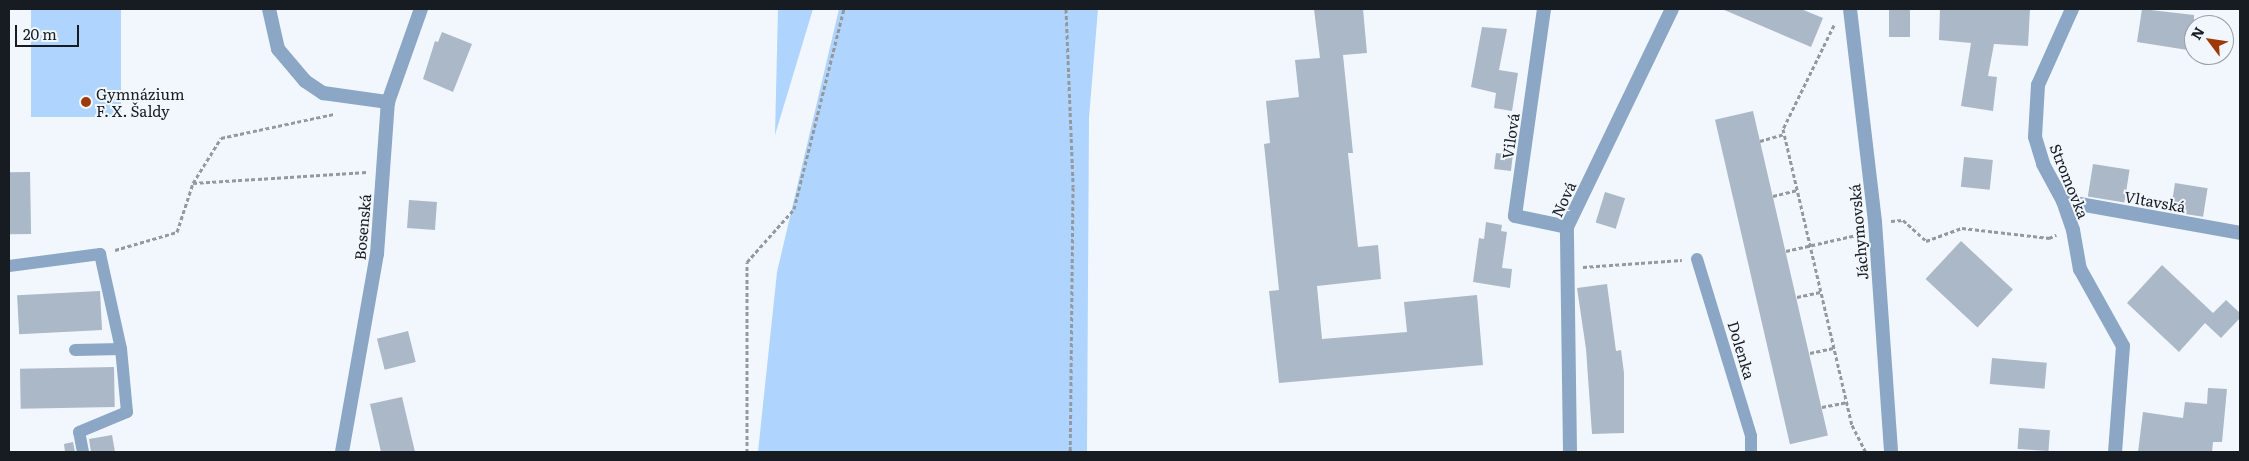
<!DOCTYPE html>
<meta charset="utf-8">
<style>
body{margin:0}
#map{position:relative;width:2249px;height:461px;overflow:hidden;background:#f1f7fd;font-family:Literata,serif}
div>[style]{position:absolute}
.green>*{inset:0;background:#afd5ff;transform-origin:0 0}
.building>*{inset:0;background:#abb8c7;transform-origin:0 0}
.path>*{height:3px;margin-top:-1.5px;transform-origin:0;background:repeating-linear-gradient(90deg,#94999f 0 4px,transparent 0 6.5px)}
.service>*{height:12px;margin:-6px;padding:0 6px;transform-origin:6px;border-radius:6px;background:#8ba7c5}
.minor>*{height:14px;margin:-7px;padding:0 7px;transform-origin:7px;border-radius:7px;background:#8ba7c5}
.dots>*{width:14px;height:14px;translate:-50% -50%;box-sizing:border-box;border:2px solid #f1f7fd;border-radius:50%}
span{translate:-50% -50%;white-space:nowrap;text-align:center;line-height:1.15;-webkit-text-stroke:4px #f1f7fd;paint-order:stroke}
.poi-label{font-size:15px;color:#171c22}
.left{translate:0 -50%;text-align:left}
.street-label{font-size:15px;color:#171c22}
.frame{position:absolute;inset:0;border:10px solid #171c22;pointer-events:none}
.north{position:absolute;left:2184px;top:15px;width:50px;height:50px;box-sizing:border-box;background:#f1f7fd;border:1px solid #9a9fa5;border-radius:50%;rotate:301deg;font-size:14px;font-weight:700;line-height:20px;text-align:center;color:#171c22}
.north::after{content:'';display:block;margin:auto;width:18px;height:22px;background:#9e3a08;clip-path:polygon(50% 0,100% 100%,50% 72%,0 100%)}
.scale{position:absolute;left:15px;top:25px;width:64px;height:22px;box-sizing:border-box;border:2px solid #171c22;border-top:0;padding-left:6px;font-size:15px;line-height:18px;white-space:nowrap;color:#171c22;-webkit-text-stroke:4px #f1f7fd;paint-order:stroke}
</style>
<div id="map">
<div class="green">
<div style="left:31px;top:9px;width:90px;height:108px"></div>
<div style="clip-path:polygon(778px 9px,813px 9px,775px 135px)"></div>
<div style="clip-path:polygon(839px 9px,1098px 9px,1089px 118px,1087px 452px,758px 452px,777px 272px)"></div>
</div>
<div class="building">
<div style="clip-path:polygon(1314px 9px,1363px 9px,1367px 53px,1343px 55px,1353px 153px,1348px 153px,1358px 247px,1378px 245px,1381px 279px,1317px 286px,1322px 339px,1407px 332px,1404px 302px,1477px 295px,1483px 365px,1279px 383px,1269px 291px,1279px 290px,1264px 144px,1270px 143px,1266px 101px,1299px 97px,1295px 60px,1320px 58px)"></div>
<div style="clip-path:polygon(1722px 9px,1801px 9px,1823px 18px,1811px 47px)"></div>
<div style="left:1889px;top:9px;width:21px;height:28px"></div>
<div style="clip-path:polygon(1940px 9px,2030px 9px,2028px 46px,1994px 44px,1988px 76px,1997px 77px,1993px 111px,1961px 106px,1971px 43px,1939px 40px)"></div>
<div style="clip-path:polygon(2142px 9px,2194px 15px,2194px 51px,2137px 42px)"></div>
<div style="clip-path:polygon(1482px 27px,1507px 29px,1499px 70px,1518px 73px,1512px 111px,1494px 108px,1496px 93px,1471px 87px)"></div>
<div style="clip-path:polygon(442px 32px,472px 44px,453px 92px,423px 79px,435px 41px,438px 42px)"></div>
<div style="left:1753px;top:111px;width:333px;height:39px;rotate:77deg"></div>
<div style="left:1496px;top:153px;width:17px;height:16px;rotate:7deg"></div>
<div style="left:1964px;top:157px;width:29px;height:30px;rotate:6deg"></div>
<div style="left:2093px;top:164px;width:37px;height:33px;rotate:9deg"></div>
<div style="left:30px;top:172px;width:62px;height:21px;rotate:89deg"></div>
<div style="left:2175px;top:183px;width:33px;height:29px;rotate:9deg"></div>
<div style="left:1605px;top:192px;width:21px;height:32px;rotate:17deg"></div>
<div style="left:409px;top:200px;width:28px;height:28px;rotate:4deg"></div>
<div style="clip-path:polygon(1486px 222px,1502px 225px,1501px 231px,1507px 232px,1502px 268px,1512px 269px,1510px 288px,1473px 282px,1479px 238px,1484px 239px)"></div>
<div style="left:1961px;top:241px;width:71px;height:52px;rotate:43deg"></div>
<div style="clip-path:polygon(2162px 265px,2213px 313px,2226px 300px,2240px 313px,2240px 318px,2221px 338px,2205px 323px,2179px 352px,2127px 303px)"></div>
<div style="clip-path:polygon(1607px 284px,1616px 351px,1621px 350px,1624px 373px,1624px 433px,1592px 434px,1586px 349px,1577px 288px)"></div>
<div style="left:100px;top:291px;width:39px;height:83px;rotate:87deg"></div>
<div style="left:408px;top:331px;width:32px;height:32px;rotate:76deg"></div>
<div style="left:1992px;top:358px;width:55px;height:26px;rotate:5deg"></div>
<div style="left:114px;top:367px;width:40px;height:94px;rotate:89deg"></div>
<div style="clip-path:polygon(2208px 388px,2227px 389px,2222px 442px,2213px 442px,2212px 452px,2138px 452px,2143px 412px,2183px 418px,2185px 402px,2207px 404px)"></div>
<div style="clip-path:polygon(402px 397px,415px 452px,381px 452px,370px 404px)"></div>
<div style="left:2019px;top:428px;width:31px;height:21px;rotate:4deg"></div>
<div style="clip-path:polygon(112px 435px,115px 452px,91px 452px,89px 439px)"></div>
<div style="clip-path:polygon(73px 442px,75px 452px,65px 452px,64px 444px)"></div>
</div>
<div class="path">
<div style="left:1066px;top:9px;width:178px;rotate:87.7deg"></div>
<div style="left:1073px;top:187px;width:265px;rotate:90.6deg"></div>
<div style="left:1834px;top:25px;width:116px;rotate:116.1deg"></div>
<div style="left:1783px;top:129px;width:304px;rotate:76.9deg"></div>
<div style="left:1852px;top:425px;width:30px;rotate:63deg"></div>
<div style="left:1760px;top:141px;width:26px;rotate:-16deg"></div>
<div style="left:193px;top:183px;width:174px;rotate:-3.6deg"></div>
<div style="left:1773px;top:196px;width:25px;rotate:-14deg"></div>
<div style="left:1891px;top:221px;width:12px;rotate:-5deg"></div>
<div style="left:1903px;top:220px;width:31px;rotate:42deg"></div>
<div style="left:1926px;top:241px;width:38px;rotate:-20deg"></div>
<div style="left:1962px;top:228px;width:88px;rotate:6.6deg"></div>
<div style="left:2049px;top:238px;width:8px;rotate:-23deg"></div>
<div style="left:115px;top:250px;width:65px;rotate:-16.2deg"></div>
<div style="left:177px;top:232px;width:52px;rotate:-71.9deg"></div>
<div style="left:193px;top:183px;width:53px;rotate:-58.1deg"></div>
<div style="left:221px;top:138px;width:116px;rotate:-12deg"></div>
<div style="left:1786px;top:251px;width:77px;rotate:-12.8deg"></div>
<div style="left:1583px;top:267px;width:99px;rotate:-4deg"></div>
<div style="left:1797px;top:297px;width:25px;rotate:-12deg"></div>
<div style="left:1810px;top:353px;width:25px;rotate:-12deg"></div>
<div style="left:1822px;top:407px;width:25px;rotate:-11deg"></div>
<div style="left:747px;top:452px;width:190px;rotate:-90deg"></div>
<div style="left:747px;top:262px;width:71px;rotate:-48.4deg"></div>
<div style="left:794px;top:209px;width:206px;rotate:-76deg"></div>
</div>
<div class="service">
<div style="left:1697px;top:259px;width:185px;rotate:73deg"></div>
<div style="left:1751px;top:436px;width:16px;rotate:90deg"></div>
<div style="left:9px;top:266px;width:92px;rotate:-7.5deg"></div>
<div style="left:100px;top:254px;width:97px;rotate:77.5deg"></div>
<div style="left:121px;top:349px;width:46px;rotate:178.8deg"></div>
<div style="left:83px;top:452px;width:20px;rotate:-101deg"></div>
<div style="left:79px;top:432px;width:52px;rotate:-22.6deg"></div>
<div style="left:127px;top:412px;width:63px;rotate:-95.4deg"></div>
</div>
<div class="minor">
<div style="left:269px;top:9px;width:41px;rotate:77.3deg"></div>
<div style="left:278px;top:49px;width:42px;rotate:49.8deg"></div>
<div style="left:305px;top:81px;width:22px;rotate:34deg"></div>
<div style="left:323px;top:93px;width:66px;rotate:7.9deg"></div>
<div style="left:1544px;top:9px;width:209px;rotate:98deg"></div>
<div style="left:1515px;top:216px;width:53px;rotate:11.9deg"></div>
<div style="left:1850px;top:9px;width:214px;rotate:83.3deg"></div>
<div style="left:1875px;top:222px;width:231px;rotate:86deg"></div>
<div style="left:2072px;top:9px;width:83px;rotate:114.1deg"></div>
<div style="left:2038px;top:85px;width:52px;rotate:93.3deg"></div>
<div style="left:2035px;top:137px;width:28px;rotate:73deg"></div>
<div style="left:2043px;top:164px;width:42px;rotate:61.6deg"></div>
<div style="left:2063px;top:201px;width:31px;rotate:71deg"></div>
<div style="left:2073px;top:230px;width:40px;rotate:80deg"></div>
<div style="left:2080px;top:269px;width:88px;rotate:60.8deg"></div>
<div style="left:2123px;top:346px;width:106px;rotate:94.3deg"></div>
<div style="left:2063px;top:201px;width:180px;rotate:10.2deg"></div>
<div style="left:342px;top:452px;width:201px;rotate:-80deg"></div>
<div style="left:377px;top:254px;width:152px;rotate:-85.9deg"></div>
<div style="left:388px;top:102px;width:99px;rotate:-70.5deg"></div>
<div style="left:1570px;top:452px;width:225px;rotate:-90.8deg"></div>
<div style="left:1567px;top:227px;width:242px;rotate:-64.3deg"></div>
</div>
<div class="dots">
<div style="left:86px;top:102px;background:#9e3a08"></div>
</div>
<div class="poi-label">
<span class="left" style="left:96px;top:102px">Gymnázium<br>F. X. Šaldy</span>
</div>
<div class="street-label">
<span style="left:1510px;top:136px;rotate:-82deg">Vilová</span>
<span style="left:2070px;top:181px;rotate:68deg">Stromovka</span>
<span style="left:1563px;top:199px;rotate:-65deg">Nová</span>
<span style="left:2155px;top:201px;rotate:10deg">Vltavská</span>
<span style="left:362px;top:227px;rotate:-85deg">Bosenská</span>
<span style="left:1858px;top:232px;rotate:-95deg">Jáchymovská</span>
<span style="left:1742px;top:350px;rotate:73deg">Dolenka</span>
</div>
<div class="frame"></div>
<div class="north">N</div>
<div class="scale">20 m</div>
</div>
